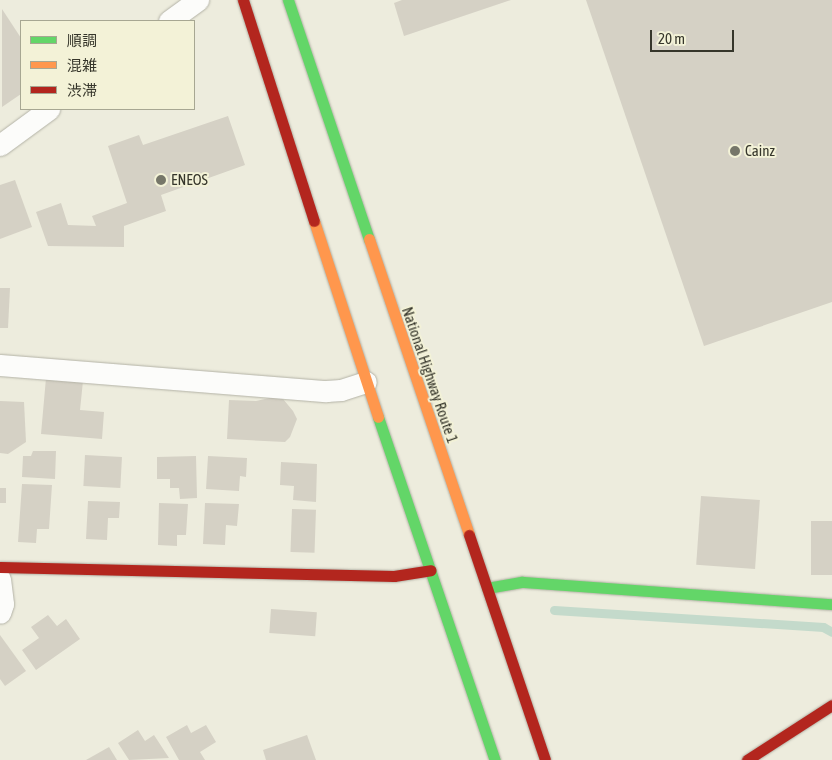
<!DOCTYPE html>
<meta charset="utf-8">
<style>
body{margin:0}
#map{position:relative;width:832px;height:760px;overflow:hidden;background:#edecdd;font-family:"Asap Condensed","Noto Sans JP",sans-serif}
div>[style]{position:absolute}
.stream>*{height:9px;margin:-4.5px;padding:0 4.5px;transform-origin:4.5px;border-radius:4.5px;background:#c4dacb}
.building>*{inset:0;background:#d5d1c5;transform-origin:0 0}
.roads{filter:drop-shadow(0 0 1px #b3b2a6) drop-shadow(0 0 1px #b3b2a6)}
.street>*{height:21px;margin:-10.5px;padding:0 10.5px;transform-origin:10.5px;border-radius:10.5px;background:#fcfcfa}
.fast>*{height:11px;margin:-5.5px;padding:0 5.5px;transform-origin:5.5px;border-radius:5.5px;background:#63d668}
.slow>*{height:11px;margin:-5.5px;padding:0 5.5px;transform-origin:5.5px;border-radius:5.5px;background:#ff974d}
.jam>*{height:11px;margin:-5.5px;padding:0 5.5px;transform-origin:5.5px;border-radius:5.5px;background:#b3261e}
.dots>*{width:14px;height:14px;translate:-50% -50%;box-sizing:border-box;border:2px solid #f3f2d7;border-radius:50%}
span{translate:-50% -50%;white-space:nowrap;text-align:center;line-height:1.15;-webkit-text-stroke:4px #f3f2d7;paint-order:stroke}
.poi-label{font-size:15px;color:#36362b}
.left{translate:0 -50%;text-align:left}
.street-label{font-size:15px;color:#36362b}
.legend{position:absolute;left:20px;top:20px;width:175px;height:90px;box-sizing:border-box;background:#f3f2d7;border:1px solid #a7a792;margin:0;padding:6px 9px;list-style:none;font-size:15px;color:#36362b}
.legend li{display:flex;align-items:center;gap:10px;height:25px}
.legend b{width:25px;border:1px solid #a7a792}
.scale{position:absolute;left:650px;top:30px;width:84px;height:22px;box-sizing:border-box;border:2px solid #36362b;border-top:0;padding-left:6px;font-size:15px;line-height:18px;white-space:nowrap;color:#36362b;-webkit-text-stroke:4px #f3f2d7;paint-order:stroke}
</style>
<div id="map">
<div class="stream">
<div style="left:554px;top:610px;width:270px;rotate:3.6deg"></div>
<div style="left:823px;top:627px;width:10px;rotate:29deg"></div>
</div>
<div class="building">
<div style="clip-path:polygon(402px 0,511px 0,404px 36px,394px 3px)"></div>
<div style="clip-path:polygon(586px 0,832px 0,832px 302px,704px 346px)"></div>
<div style="clip-path:polygon(2px 9px,21px 38px,21px 94px,2px 107px)"></div>
<div style="clip-path:polygon(228px 116px,245px 165px,161px 195px,166px 211px,124px 226px,124px 247px,48px 246px,36px 212px,61px 203px,68px 225px,96px 226px,92px 216px,127px 203px,108px 146px,139px 135px,143px 145px)"></div>
<div style="clip-path:polygon(15px 180px,32px 227px,0 239px,0 185px)"></div>
<div style="clip-path:polygon(0 288px,10px 288px,8px 328px,0 328px)"></div>
<div style="clip-path:polygon(46px 378px,83px 381px,80px 410px,104px 412px,102px 439px,41px 434px)"></div>
<div style="clip-path:polygon(274px 397px,283px 399px,293px 411px,297px 419px,290px 437px,285px 442px,227px 439px,229px 400px,256px 401px)"></div>
<div style="clip-path:polygon(0 401px,24px 402px,26px 442px,8px 454px,0 453px)"></div>
<div style="clip-path:polygon(33px 451px,56px 451px,55px 479px,22px 477px,23px 456px,31px 456px)"></div>
<div style="left:85px;top:455px;width:37px;height:31px;rotate:3deg"></div>
<div style="clip-path:polygon(196px 456px,197px 498px,180px 499px,179px 488px,170px 488px,170px 479px,157px 479px,157px 457px)"></div>
<div style="clip-path:polygon(208px 456px,247px 458px,246px 477px,240px 476px,239px 491px,206px 489px)"></div>
<div style="clip-path:polygon(281px 462px,317px 464px,316px 502px,293px 500px,294px 486px,280px 485px)"></div>
<div style="clip-path:polygon(22px 484px,52px 485px,49px 529px,37px 529px,36px 543px,18px 542px)"></div>
<div style="left:0;top:488px;width:6px;height:15px"></div>
<div style="left:701px;top:496px;width:59px;height:69px;rotate:4deg"></div>
<div style="clip-path:polygon(88px 501px,120px 502px,119px 518px,108px 518px,107px 540px,86px 539px)"></div>
<div style="clip-path:polygon(159px 503px,188px 504px,186px 535px,177px 535px,177px 546px,158px 545px)"></div>
<div style="clip-path:polygon(205px 503px,239px 504px,237px 526px,226px 525px,225px 545px,203px 544px)"></div>
<div style="left:292px;top:509px;width:24px;height:43px;rotate:2deg"></div>
<div style="left:811px;top:521px;width:21px;height:54px"></div>
<div style="left:271px;top:609px;width:46px;height:24px;rotate:4deg"></div>
<div style="clip-path:polygon(48px 615px,57px 626px,66px 619px,80px 639px,36px 670px,22px 650px,39px 638px,31px 627px)"></div>
<div style="clip-path:polygon(0 635px,26px 671px,5px 686px,0 679px)"></div>
<div style="clip-path:polygon(187px 725px,191px 733px,206px 725px,216px 742px,200px 752px,205px 760px,179px 760px,166px 737px)"></div>
<div style="clip-path:polygon(138px 730px,145px 741px,154px 735px,169px 758px,129px 760px,118px 743px)"></div>
<div style="clip-path:polygon(307px 735px,316px 760px,266px 760px,263px 750px)"></div>
<div style="clip-path:polygon(109px 747px,117px 760px,86px 760px)"></div>
</div>
<div class="roads">
<div class="street">
<div style="left:169px;top:21px;width:36px;rotate:-36deg"></div>
<div style="left:0;top:145px;width:61px;rotate:-36.3deg"></div>
<div style="left:0;top:365px;width:327px;rotate:4.6deg"></div>
<div style="left:326px;top:391px;width:15px;rotate:-4deg"></div>
<div style="left:341px;top:390px;width:26px;rotate:-18deg"></div>
<div style="left:0;top:579px;width:25px;rotate:83deg"></div>
<div style="left:3px;top:604px;width:9px;rotate:108deg"></div>
</div>
<div class="fast">
<div style="left:288px;top:0;width:252px;rotate:71.3deg"></div>
<div style="left:378px;top:417px;width:362px;rotate:71.2deg"></div>
<div style="left:487px;top:588px;width:36px;rotate:-10deg"></div>
<div style="left:522px;top:582px;width:311px;rotate:4.1deg"></div>
</div>
<div class="slow">
<div style="left:314px;top:221px;width:206px;rotate:71.9deg"></div>
<div style="left:369px;top:239px;width:312px;rotate:71.3deg"></div>
</div>
<div class="jam">
<div style="left:243px;top:0;width:232px;rotate:72.2deg"></div>
<div style="left:469px;top:535px;width:237px;rotate:71.3deg"></div>
<div style="left:0;top:567px;width:394px;rotate:1.3deg"></div>
<div style="left:394px;top:576px;width:37px;rotate:-9deg"></div>
<div style="left:747px;top:760px;width:101px;rotate:-32.9deg"></div>
</div>
</div>
<div class="dots">
<div style="left:735px;top:151px;background:#767669"></div>
<div style="left:161px;top:180px;background:#767669"></div>
</div>
<div class="poi-label">
<span class="left" style="left:745px;top:151px">Cainz</span>
<span class="left" style="left:171px;top:180px">ENEOS</span>
</div>
<div class="street-label">
<span style="left:430px;top:375px;rotate:71deg">National Highway Route 1</span>
</div>
<ul class="legend">
<li><b style="height:6px;background:#63d668"></b>順調</li>
<li><b style="height:6px;background:#ff974d"></b>混雑</li>
<li><b style="height:6px;background:#b3261e"></b>渋滞</li>
</ul>
<div class="scale">20 m</div>
</div>
